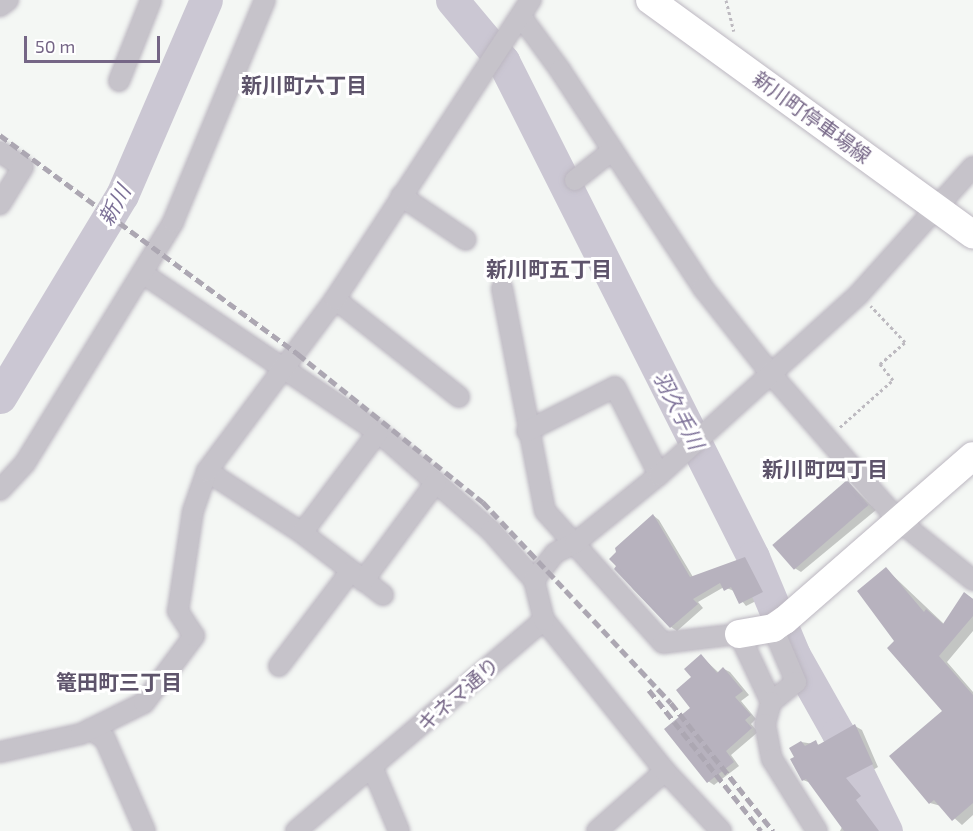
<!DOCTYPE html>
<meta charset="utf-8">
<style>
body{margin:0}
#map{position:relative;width:973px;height:831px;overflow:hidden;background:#f4f7f4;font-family:"Exo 2","Noto Sans JP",sans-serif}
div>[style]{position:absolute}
.shadow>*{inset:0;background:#0003}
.river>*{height:33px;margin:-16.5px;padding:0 16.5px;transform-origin:16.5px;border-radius:16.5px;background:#cbc7d3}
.building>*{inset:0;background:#b7b2be;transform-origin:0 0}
.path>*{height:3px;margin-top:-1.5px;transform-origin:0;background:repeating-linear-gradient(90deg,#bdbac0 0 3px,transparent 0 6px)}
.roads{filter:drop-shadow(0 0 2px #bcb7c1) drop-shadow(0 0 2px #bcb7c1)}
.minor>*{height:20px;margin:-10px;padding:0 10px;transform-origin:10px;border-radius:10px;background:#c6c3ca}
.secondary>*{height:28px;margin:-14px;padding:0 14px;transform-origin:14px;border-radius:14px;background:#fff}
.rail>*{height:4.5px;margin-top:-2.25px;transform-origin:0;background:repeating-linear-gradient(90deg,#aca7b2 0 9px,transparent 0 13.5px)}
span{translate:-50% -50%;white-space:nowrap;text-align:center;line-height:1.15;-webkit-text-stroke:6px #fff;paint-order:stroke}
.street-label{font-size:20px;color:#756686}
.neighbourhood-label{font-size:21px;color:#5e546b;font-weight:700}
.water-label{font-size:21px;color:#7c7097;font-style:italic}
.scale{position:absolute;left:24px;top:36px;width:136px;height:27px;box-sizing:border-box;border:3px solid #756686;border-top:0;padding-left:8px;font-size:18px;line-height:21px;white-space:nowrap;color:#756686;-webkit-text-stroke:4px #fff;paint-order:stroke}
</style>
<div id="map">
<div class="shadow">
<div style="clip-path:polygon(847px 481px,876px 510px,801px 572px,793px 567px)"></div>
<div style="clip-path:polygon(654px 516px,659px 520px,693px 577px,745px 558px,751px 562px,768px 595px,746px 606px,734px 591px,724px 587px,698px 602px,703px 608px,677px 631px,671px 627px,633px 589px,611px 559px)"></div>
<div style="clip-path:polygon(886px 569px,944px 624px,965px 594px,973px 599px,973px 631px,947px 662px,973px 692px,973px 815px,962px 825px,941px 806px,930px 803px,944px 711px,896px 641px)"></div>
<div style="clip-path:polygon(701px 656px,719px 673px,724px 669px,730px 672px,749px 695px,741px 701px,756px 719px,751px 724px,758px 732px,731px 755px,739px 766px,714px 785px,708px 781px,692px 708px,694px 678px)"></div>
<div style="clip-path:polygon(855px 726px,862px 730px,878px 767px,852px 782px,867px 800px,862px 804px,881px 831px,840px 831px,842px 827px,811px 783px,803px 780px,796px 757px,801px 742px,821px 745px)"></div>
</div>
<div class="river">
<div style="left:452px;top:0;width:80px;rotate:50.1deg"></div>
<div style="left:503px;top:61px;width:555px;rotate:63.25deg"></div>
<div style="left:753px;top:557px;width:106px;rotate:67.3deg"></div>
<div style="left:794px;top:655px;width:90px;rotate:60.6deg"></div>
<div style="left:838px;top:733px;width:109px;rotate:63.9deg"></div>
<div style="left:0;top:397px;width:236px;rotate:-58.9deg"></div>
<div style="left:122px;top:195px;width:212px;rotate:-66.7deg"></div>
</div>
<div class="building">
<div style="left:847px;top:480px;width:33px;height:99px;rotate:49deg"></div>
<div style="clip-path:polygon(653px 514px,690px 577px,745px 557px,763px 592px,739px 604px,731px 587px,724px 591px,720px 583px,693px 599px,698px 604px,670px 628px,614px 569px,616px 566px,609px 559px,616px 552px,615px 548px)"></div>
<div style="clip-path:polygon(886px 567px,924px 612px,926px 609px,943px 624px,964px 592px,973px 599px,973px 616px,939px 656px,973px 695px,973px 803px,952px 821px,934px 800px,929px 804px,889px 756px,942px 711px,887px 648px,894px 641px,857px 591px)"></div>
<div style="clip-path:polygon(701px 654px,717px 673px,723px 667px,743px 691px,735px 697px,751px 715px,745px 720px,752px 728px,726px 751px,734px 762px,707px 783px,664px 729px,690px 708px,676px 690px,691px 677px,684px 669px)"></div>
<div style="clip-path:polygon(855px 724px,873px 764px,846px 778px,861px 796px,856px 800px,879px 831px,844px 831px,806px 779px,802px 781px,790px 759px,794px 757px,789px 748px,801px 741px,805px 746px,816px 740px,818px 745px)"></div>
</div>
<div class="path">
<div style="left:726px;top:0;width:32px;rotate:76deg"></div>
<div style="left:840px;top:427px;width:71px;rotate:-41.6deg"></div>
<div style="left:893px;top:380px;width:21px;rotate:-129deg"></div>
<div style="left:880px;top:364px;width:33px;rotate:-41deg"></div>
<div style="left:905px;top:342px;width:50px;rotate:-133.4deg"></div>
</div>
<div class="roads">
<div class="minor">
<div style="left:0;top:6px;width:10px;rotate:-37deg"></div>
<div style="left:522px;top:18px;width:64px;rotate:53.8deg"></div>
<div style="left:560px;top:70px;width:261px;rotate:56.7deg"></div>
<div style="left:703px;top:288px;width:110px;rotate:51.7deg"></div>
<div style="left:771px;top:374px;width:195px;rotate:49deg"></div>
<div style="left:899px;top:521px;width:95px;rotate:38.6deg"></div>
<div style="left:119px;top:81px;width:87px;rotate:-68.4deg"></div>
<div style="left:0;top:152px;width:27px;rotate:33deg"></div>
<div style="left:23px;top:167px;width:44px;rotate:121.9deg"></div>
<div style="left:575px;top:180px;width:48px;rotate:-38.3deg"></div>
<div style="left:401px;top:196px;width:78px;rotate:34.1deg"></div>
<div style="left:142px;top:273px;width:285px;rotate:34deg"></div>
<div style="left:378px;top:432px;width:150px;rotate:41.2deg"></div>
<div style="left:491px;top:531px;width:65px;rotate:48.7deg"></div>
<div style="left:502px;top:288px;width:227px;rotate:79.1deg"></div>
<div style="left:545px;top:511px;width:177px;rotate:48.2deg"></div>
<div style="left:663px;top:643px;width:77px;rotate:-6.8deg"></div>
<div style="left:739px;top:634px;width:75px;rotate:64.8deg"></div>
<div style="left:335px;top:299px;width:158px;rotate:38.3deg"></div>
<div style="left:527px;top:431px;width:98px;rotate:-26.6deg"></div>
<div style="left:615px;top:387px;width:98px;rotate:63.4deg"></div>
<div style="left:207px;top:471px;width:113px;rotate:33.1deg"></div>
<div style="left:302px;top:533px;width:102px;rotate:37.4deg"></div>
<div style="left:0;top:490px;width:37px;rotate:-47deg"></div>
<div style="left:25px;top:463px;width:283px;rotate:-58.4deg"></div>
<div style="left:173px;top:222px;width:240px;rotate:-67.5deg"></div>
<div style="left:302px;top:533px;width:126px;rotate:-53deg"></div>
<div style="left:363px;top:581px;width:123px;rotate:-53.6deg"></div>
<div style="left:773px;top:628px;width:59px;rotate:66.9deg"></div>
<div style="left:796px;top:682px;width:32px;rotate:141deg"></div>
<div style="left:771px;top:702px;width:23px;rotate:105deg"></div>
<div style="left:765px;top:724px;width:36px;rotate:79deg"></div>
<div style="left:772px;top:759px;width:85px;rotate:58deg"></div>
<div style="left:279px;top:666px;width:118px;rotate:-52.9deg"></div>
<div style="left:90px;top:729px;width:18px;rotate:34deg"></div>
<div style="left:105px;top:739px;width:100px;rotate:66.5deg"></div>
<div style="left:0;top:752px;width:83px;rotate:-12.5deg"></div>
<div style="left:81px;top:734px;width:70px;rotate:-26.2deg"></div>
<div style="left:144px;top:703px;width:84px;rotate:-53.3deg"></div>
<div style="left:194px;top:636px;width:30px;rotate:-123deg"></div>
<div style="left:178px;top:611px;width:101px;rotate:-81.5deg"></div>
<div style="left:193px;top:511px;width:42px;rotate:-70.7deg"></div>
<div style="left:207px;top:471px;width:214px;rotate:-53.3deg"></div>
<div style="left:335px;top:299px;width:358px;rotate:-56.8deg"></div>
<div style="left:373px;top:769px;width:67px;rotate:67.2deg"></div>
<div style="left:296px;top:831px;width:326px;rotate:-40.4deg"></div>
<div style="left:597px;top:831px;width:91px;rotate:-41.4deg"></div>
<div style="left:721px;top:831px;width:82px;rotate:-133deg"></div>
<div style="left:665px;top:771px;width:193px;rotate:-128.7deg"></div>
<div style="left:544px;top:620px;width:41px;rotate:-104deg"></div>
<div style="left:534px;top:580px;width:34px;rotate:-52deg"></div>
<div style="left:555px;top:553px;width:22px;rotate:-27deg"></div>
<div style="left:575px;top:543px;width:108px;rotate:-39deg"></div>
<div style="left:659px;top:475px;width:270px;rotate:-42.1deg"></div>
<div style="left:859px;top:294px;width:171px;rotate:-48.1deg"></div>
</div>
<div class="secondary">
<div style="left:650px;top:0;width:399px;rotate:36deg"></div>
<div style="left:739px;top:634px;width:35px;rotate:-10deg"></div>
<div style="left:773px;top:628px;width:14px;rotate:-34deg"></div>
<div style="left:785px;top:620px;width:249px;rotate:-41.1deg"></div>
</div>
</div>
<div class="rail">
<div style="left:0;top:135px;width:370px;rotate:36.3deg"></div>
<div style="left:298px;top:354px;width:237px;rotate:38.7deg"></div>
<div style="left:483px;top:502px;width:275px;rotate:46.9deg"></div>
<div style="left:671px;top:703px;width:164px;rotate:51.4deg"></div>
<div style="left:649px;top:690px;width:180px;rotate:51.5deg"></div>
</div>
<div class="street-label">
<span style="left:812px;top:117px;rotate:36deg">新川町停車場線</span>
<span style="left:458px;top:694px;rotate:-41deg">キネマ通り</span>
</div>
<div class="neighbourhood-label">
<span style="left:304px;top:85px">新川町六丁目</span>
<span style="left:549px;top:269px">新川町五丁目</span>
<span style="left:825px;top:469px">新川町四丁目</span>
<span style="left:119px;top:682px">篭田町三丁目</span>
</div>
<div class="water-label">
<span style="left:114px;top:205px;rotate:-61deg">新川</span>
<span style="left:679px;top:410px;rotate:63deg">羽久手川</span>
</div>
<div class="scale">50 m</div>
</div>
